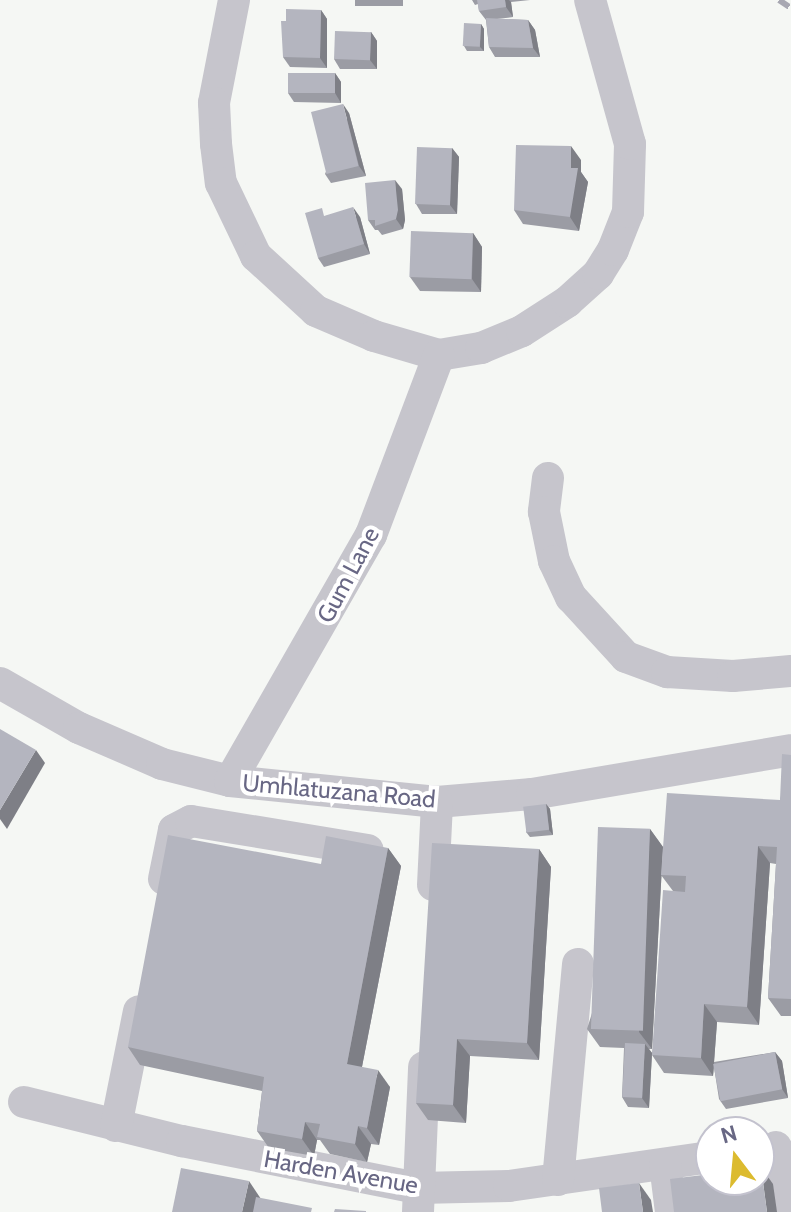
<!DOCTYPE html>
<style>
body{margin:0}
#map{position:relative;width:791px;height:1212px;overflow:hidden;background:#f5f7f4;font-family:Cabin,sans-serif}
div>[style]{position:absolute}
.minor>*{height:32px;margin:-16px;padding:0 16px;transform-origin:16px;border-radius:16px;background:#c6c5cc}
.rail>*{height:6px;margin-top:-3px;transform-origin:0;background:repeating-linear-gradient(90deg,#a8a8b2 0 12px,transparent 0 18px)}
.wall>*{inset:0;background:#9b9ca4;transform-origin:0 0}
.shaded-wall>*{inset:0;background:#7e7f86}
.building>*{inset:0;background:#b4b5bf;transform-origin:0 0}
span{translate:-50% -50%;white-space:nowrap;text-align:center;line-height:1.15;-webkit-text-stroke:8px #fff;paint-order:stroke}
.street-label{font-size:24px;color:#686784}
.north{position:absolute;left:695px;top:1116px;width:80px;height:80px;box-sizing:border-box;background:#fff;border:2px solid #c3c2ce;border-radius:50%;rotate:344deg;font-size:22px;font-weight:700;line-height:32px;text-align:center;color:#686784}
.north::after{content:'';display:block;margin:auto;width:28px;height:36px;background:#dcbb2f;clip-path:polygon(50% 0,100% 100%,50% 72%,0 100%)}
</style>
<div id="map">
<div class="minor">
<div style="left:234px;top:0;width:105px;rotate:101deg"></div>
<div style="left:214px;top:103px;width:41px;rotate:87.2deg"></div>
<div style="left:216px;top:144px;width:39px;rotate:83deg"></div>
<div style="left:221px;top:183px;width:81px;rotate:64.4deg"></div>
<div style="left:256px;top:256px;width:81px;rotate:42.5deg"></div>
<div style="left:316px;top:311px;width:63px;rotate:23.3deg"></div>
<div style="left:374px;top:336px;width:68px;rotate:16.3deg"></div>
<div style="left:439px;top:355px;width:43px;rotate:-9.5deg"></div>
<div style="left:481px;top:348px;width:44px;rotate:-22.5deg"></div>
<div style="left:522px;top:331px;width:54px;rotate:-32.8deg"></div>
<div style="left:567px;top:302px;width:42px;rotate:-42.1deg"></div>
<div style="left:598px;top:274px;width:28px;rotate:-58deg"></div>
<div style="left:613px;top:250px;width:41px;rotate:-68.5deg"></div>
<div style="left:628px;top:212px;width:68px;rotate:-88.3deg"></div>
<div style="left:630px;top:144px;width:149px;rotate:-105.5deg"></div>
<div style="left:548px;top:478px;width:34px;rotate:97deg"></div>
<div style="left:544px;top:512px;width:50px;rotate:78.5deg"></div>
<div style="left:554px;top:561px;width:40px;rotate:65deg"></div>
<div style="left:571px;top:597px;width:81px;rotate:47.5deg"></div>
<div style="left:626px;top:657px;width:44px;rotate:20.1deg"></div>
<div style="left:667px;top:672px;width:66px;rotate:3.5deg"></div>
<div style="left:733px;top:676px;width:58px;rotate:-4.9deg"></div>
<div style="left:0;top:683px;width:91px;rotate:29.7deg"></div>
<div style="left:79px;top:728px;width:90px;rotate:23.4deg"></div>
<div style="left:162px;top:764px;width:70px;rotate:14deg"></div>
<div style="left:230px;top:781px;width:208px;rotate:5.8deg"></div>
<div style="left:437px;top:802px;width:95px;rotate:-4.8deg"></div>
<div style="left:532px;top:794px;width:263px;rotate:-9.6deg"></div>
<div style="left:230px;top:781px;width:284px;rotate:-60.2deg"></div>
<div style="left:371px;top:535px;width:192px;rotate:-69.3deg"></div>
<div style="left:164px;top:879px;width:50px;rotate:-78.5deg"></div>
<div style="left:174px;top:830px;width:19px;rotate:-28deg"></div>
<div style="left:191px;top:821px;width:179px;rotate:9.3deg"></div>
<div style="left:433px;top:885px;width:83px;rotate:-87.2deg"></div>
<div style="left:24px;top:1102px;width:163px;rotate:13.9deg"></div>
<div style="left:182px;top:1141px;width:241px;rotate:11.3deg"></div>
<div style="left:418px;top:1188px;width:91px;rotate:-1.3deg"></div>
<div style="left:509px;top:1186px;width:204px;rotate:-8.2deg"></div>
<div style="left:116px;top:1126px;width:117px;rotate:-78.7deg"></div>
<div style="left:776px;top:1147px;width:66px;rotate:80.4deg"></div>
<div style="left:665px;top:1164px;width:48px;rotate:82.9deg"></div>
<div style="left:558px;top:1180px;width:217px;rotate:-84.7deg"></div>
<div style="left:418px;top:1212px;width:145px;rotate:-87.6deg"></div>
</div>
<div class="rail">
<div style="left:779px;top:0;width:14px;rotate:34deg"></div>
</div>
<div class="wall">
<div style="left:355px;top:0;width:48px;height:6px"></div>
<div style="clip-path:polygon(472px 0,530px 0,511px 2px,513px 17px,497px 19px,528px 20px,535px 30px,540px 57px,495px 57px,489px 47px,486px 20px,479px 11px,478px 4px,475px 5px)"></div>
<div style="clip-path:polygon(321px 10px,327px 19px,327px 68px,290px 67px,283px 57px,286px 21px)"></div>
<div style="clip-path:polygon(481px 24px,484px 29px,484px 51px,467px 51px,464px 46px)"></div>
<div style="clip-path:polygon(371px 32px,377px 41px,377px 69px,340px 69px,334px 59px)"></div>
<div style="clip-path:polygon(335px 73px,341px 82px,341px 103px,294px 102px,288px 93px)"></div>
<div style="clip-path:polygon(349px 113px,366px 176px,331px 183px,325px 174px)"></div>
<div style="clip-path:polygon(452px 148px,459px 157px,457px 214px,422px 214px,416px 204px)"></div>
<div style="clip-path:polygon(581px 160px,581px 172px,588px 182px,579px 231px,523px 224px,514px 210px)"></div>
<div style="clip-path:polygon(402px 189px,405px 220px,403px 229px,382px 235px,378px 230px,375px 230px,368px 220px)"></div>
<div style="clip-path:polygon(327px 215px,360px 217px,370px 254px,324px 267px,318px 258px)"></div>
<div style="clip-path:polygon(473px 233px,482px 247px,481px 292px,420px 291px,410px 277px)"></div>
<div style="clip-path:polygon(791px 755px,791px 1016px,781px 1016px,768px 998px,776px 864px,770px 863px,759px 1025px,717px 1022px,714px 1062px,775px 1052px,782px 1061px,788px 1098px,726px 1109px,719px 1099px,714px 1067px,713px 1076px,664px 1073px,652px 1055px,673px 891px,661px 875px,780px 800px)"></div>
<div style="clip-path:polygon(546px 804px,550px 809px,553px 835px,530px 837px,526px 832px)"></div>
<div style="clip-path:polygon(650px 829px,663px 847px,652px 1049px,649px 1049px,652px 1053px,649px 1108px,628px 1107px,622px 1097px,624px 1048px,600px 1047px,587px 1029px)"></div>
<div style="clip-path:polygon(388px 848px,401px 866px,362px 1067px,390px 1087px,379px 1145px,371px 1144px,367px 1162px,330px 1154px,320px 1140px,317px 1140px,314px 1156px,269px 1148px,257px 1131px,262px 1091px,140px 1065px,128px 1047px,321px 864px)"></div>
<div style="clip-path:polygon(539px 849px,551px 867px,539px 1060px,470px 1056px,466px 1123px,428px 1120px,416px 1103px)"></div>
</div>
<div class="shaded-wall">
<div style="clip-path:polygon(505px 0,509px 0,511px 2px,513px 17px,506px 7px)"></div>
<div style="clip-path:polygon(321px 10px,327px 19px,327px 68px,320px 58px)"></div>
<div style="clip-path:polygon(528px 20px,535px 30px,540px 57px,533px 48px)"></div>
<div style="clip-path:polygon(481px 24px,484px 29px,484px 51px,480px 47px)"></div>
<div style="clip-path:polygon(371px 32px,377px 41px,377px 69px,370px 60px)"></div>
<div style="clip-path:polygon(335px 73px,341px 82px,341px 103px,335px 93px)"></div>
<div style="clip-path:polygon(343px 104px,349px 113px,366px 176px,359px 166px)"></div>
<div style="clip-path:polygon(571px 146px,581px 160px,581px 172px,588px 182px,579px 231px,570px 217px)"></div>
<div style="clip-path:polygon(452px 148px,459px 157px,457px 214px,450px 205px)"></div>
<div style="clip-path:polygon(395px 180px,402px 189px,405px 220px,403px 229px,396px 219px)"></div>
<div style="clip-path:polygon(353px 207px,360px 217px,370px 254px,364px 244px)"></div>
<div style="clip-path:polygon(473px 233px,482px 247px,481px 292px,472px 279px)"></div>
<div style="clip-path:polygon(36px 750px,45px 763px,7px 829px,0 819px,0 810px)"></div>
<div style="clip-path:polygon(546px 804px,550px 809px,553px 835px,549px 830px)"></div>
<div style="clip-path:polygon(650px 829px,663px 847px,652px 1049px,639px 1032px)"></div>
<div style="clip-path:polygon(758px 846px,770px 863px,759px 1025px,747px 1007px)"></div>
<div style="clip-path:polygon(388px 848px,401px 866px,359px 1082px,347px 1064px)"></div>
<div style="clip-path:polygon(539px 849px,551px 867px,539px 1060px,527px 1043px)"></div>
<div style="clip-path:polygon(704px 1004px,717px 1022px,713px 1076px,701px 1058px)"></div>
<div style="clip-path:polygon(457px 1039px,470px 1056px,466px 1123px,453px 1105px)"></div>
<div style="clip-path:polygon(645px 1044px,652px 1053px,649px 1108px,642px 1098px)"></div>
<div style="clip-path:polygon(775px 1052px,782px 1061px,788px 1098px,782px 1089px)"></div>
<div style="clip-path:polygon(378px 1070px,390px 1087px,379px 1145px,367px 1128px)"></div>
<div style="clip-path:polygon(305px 1122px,317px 1140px,314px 1156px,302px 1139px)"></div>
<div style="clip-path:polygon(358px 1126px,371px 1144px,367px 1162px,355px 1144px)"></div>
<div style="clip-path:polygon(761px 1167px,773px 1184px,777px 1212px,767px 1212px)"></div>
<div style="clip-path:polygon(249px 1181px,261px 1199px,258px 1212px,242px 1212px)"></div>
<div style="clip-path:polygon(639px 1183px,651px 1200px,653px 1212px,643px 1212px)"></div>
</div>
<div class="building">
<div style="clip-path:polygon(477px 0,505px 0,506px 7px,479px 11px)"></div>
<div style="clip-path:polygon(286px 9px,321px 10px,320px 58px,283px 57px,281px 21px,286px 21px)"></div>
<div style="clip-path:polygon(486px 18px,528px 20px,533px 48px,489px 47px)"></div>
<div style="left:464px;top:23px;width:17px;height:23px;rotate:3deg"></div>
<div style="left:335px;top:31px;width:36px;height:28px;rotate:2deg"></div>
<div style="left:288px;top:73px;width:47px;height:20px"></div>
<div style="left:343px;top:104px;width:64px;height:33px;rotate:76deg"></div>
<div style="clip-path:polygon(516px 145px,571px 146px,571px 168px,578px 168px,570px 217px,514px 210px)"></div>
<div style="left:417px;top:147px;width:35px;height:57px;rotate:2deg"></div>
<div style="clip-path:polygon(395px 180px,398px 210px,396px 219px,375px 226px,375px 220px,368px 220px,365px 183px)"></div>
<div style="clip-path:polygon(353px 207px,364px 244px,318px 258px,305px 213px,322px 208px,324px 216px)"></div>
<div style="left:411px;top:231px;width:62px;height:46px;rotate:2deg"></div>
<div style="clip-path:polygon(0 729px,36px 750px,0 810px)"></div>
<div style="clip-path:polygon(782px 754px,791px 755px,791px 999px,768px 998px,777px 847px,758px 846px,747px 1007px,704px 1004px,701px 1058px,652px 1055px,663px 890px,685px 892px,686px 876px,661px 875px,667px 793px,780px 800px)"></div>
<div style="left:546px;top:804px;width:26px;height:23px;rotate:83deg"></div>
<div style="left:598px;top:827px;width:52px;height:202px;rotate:2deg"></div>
<div style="clip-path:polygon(168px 835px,321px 864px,326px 836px,388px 848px,347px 1064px,378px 1070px,367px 1128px,358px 1126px,355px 1144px,317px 1137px,320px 1124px,305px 1122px,302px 1139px,257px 1131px,264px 1077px,128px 1047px)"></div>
<div style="clip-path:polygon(432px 843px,539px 849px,527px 1043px,457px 1039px,453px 1105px,416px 1103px)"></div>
<div style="left:625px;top:1043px;width:20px;height:54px;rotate:3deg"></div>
<div style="left:775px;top:1052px;width:38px;height:63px;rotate:79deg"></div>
<div style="clip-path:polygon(759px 1167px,761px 1167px,767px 1212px,674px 1212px,670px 1179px,711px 1174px,711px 1180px,759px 1180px)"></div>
<div style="clip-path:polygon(181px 1168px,249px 1181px,242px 1212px,172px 1212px)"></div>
<div style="clip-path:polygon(639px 1183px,643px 1212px,602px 1212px,599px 1188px)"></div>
<div style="clip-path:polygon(256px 1197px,312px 1208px,311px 1212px,253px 1212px)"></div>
<div style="clip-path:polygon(335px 1209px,366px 1211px,366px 1212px,334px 1212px)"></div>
</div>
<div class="street-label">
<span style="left:348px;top:575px;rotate:-62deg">Gum Lane</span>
<span style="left:339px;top:791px;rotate:5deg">Umhlatuzana Road</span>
<span style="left:341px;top:1172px;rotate:10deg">Harden Avenue</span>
</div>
<div class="north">N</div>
</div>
